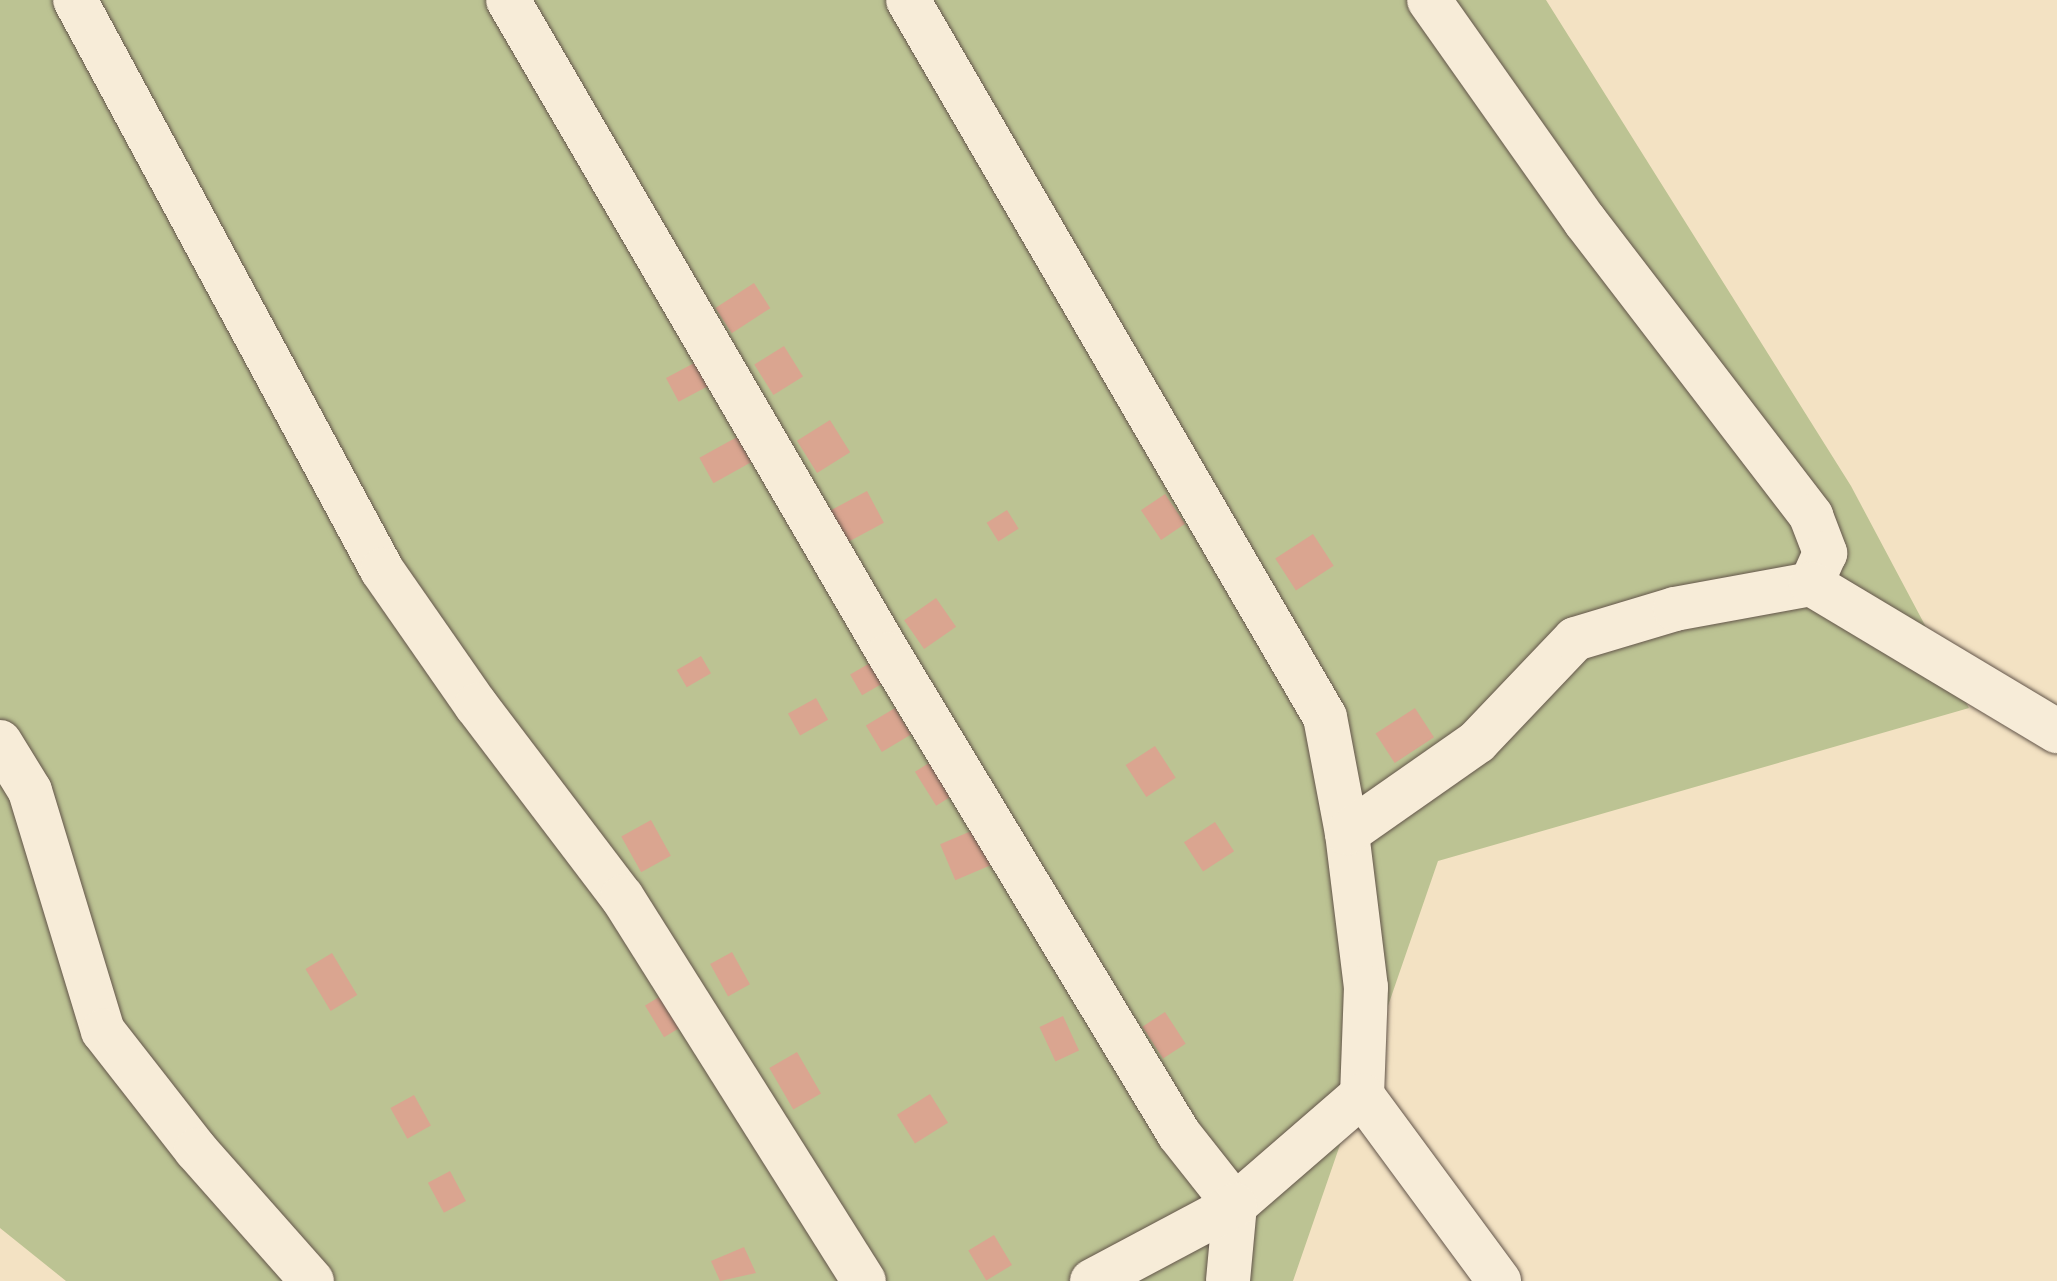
<!DOCTYPE html>
<style>
body{margin:0}
#map{position:relative;width:2057px;height:1281px;overflow:hidden;background:#f3e2c3;font-family:Vollkorn,serif}
div>[style]{position:absolute}
.green>*{inset:0;background:#bcc393}
.building>*{inset:0;background:#daa590;transform-origin:0 0}
.roads{filter:drop-shadow(0 0 2px #63554a) drop-shadow(0 0 2px #63554a)}
.minor>*{height:44px;margin:-22px;padding:0 22px;transform-origin:22px;border-radius:22px;background:#f7ecd8}
span{translate:-50% -50%;white-space:nowrap;text-align:center;line-height:1.15;-webkit-text-stroke:6px #f7ecd8;paint-order:stroke}
</style>
<div id="map">
<div class="green">
<div style="clip-path:polygon(0 0,1546px 0,1851px 486px,1969px 708px,1438px 861px,1293px 1281px,66px 1281px,0 1228px)"></div>
</div>
<div class="building">
<div style="left:754px;top:283px;width:30px;height:46px;rotate:57deg"></div>
<div style="left:784px;top:346px;width:36px;height:35px;rotate:58deg"></div>
<div style="left:696px;top:362px;width:27px;height:34px;rotate:62deg"></div>
<div style="left:830px;top:420px;width:38px;height:39px;rotate:58deg"></div>
<div style="left:737px;top:437px;width:29px;height:43px;rotate:61deg"></div>
<div style="left:867px;top:491px;width:36px;height:46px;rotate:62deg"></div>
<div style="left:1165px;top:494px;width:36px;height:29px;rotate:56deg"></div>
<div style="left:1007px;top:510px;width:22px;height:24px;rotate:58deg"></div>
<div style="left:1313px;top:534px;width:38px;height:45px;rotate:57deg"></div>
<div style="left:936px;top:598px;width:35px;height:39px;rotate:55deg"></div>
<div style="left:701px;top:656px;width:20px;height:28px;rotate:60deg"></div>
<div style="left:870px;top:663px;width:24px;height:23px;rotate:60deg"></div>
<div style="left:816px;top:698px;width:25px;height:32px;rotate:61deg"></div>
<div style="left:895px;top:708px;width:31px;height:34px;rotate:59deg"></div>
<div style="left:1415px;top:708px;width:35px;height:47px;rotate:57deg"></div>
<div style="left:1155px;top:746px;width:38px;height:35px;rotate:57deg"></div>
<div style="left:937px;top:758px;width:40px;height:26px;rotate:58deg"></div>
<div style="left:651px;top:820px;width:41px;height:34px;rotate:61deg"></div>
<div style="left:1215px;top:822px;width:35px;height:37px;rotate:57deg"></div>
<div style="left:976px;top:829px;width:39px;height:39px;rotate:67deg"></div>
<div style="left:732px;top:952px;width:37px;height:25px;rotate:61deg"></div>
<div style="left:332px;top:953px;width:49px;height:31px;rotate:59deg"></div>
<div style="left:669px;top:991px;width:37px;height:28px;rotate:59deg"></div>
<div style="left:1165px;top:1012px;width:38px;height:27px;rotate:57deg"></div>
<div style="left:1063px;top:1016px;width:38px;height:26px;rotate:65deg"></div>
<div style="left:797px;top:1052px;width:48px;height:32px;rotate:60deg"></div>
<div style="left:930px;top:1094px;width:34px;height:39px;rotate:58deg"></div>
<div style="left:414px;top:1095px;width:35px;height:27px;rotate:61deg"></div>
<div style="left:450px;top:1171px;width:34px;height:25px;rotate:62deg"></div>
<div style="left:994px;top:1235px;width:35px;height:30px;rotate:59deg"></div>
<div style="clip-path:polygon(744px 1247px,756px 1273px,720px 1281px,711px 1261px)"></div>
</div>
<div class="roads">
<div class="minor">
<div style="left:75px;top:0;width:647px;rotate:61.69deg"></div>
<div style="left:382px;top:570px;width:165px;rotate:55.2deg"></div>
<div style="left:476px;top:705px;width:241px;rotate:52.8deg"></div>
<div style="left:622px;top:897px;width:454px;rotate:57.8deg"></div>
<div style="left:508px;top:0;width:757px;rotate:59.78deg"></div>
<div style="left:889px;top:654px;width:561px;rotate:58.86deg"></div>
<div style="left:1179px;top:1134px;width:90px;rotate:51.7deg"></div>
<div style="left:1235px;top:1205px;width:76px;rotate:95.3deg"></div>
<div style="left:908px;top:0;width:829px;rotate:59.82deg"></div>
<div style="left:1325px;top:717px;width:118px;rotate:79.3deg"></div>
<div style="left:1347px;top:833px;width:155px;rotate:83deg"></div>
<div style="left:1366px;top:987px;width:108px;rotate:92.1deg"></div>
<div style="left:1362px;top:1095px;width:168px;rotate:139.1deg"></div>
<div style="left:1235px;top:1205px;width:162px;rotate:152deg"></div>
<div style="left:1429px;top:0;width:271px;rotate:54.8deg"></div>
<div style="left:1585px;top:221px;width:372px;rotate:52.5deg"></div>
<div style="left:1811px;top:516px;width:40px;rotate:69deg"></div>
<div style="left:1825px;top:553px;width:34px;rotate:114deg"></div>
<div style="left:0;top:742px;width:57px;rotate:58.5deg"></div>
<div style="left:30px;top:791px;width:251px;rotate:73.1deg"></div>
<div style="left:103px;top:1031px;width:151px;rotate:52deg"></div>
<div style="left:196px;top:1150px;width:175px;rotate:48.5deg"></div>
<div style="left:1347px;top:833px;width:159px;rotate:-35deg"></div>
<div style="left:1477px;top:742px;width:142px;rotate:-46.4deg"></div>
<div style="left:1575px;top:639px;width:104px;rotate:-16.7deg"></div>
<div style="left:1675px;top:609px;width:138px;rotate:-10.4deg"></div>
<div style="left:1811px;top:584px;width:287px;rotate:30.9deg"></div>
<div style="left:1362px;top:1095px;width:231px;rotate:53.6deg"></div>
</div>
</div>
</div>
